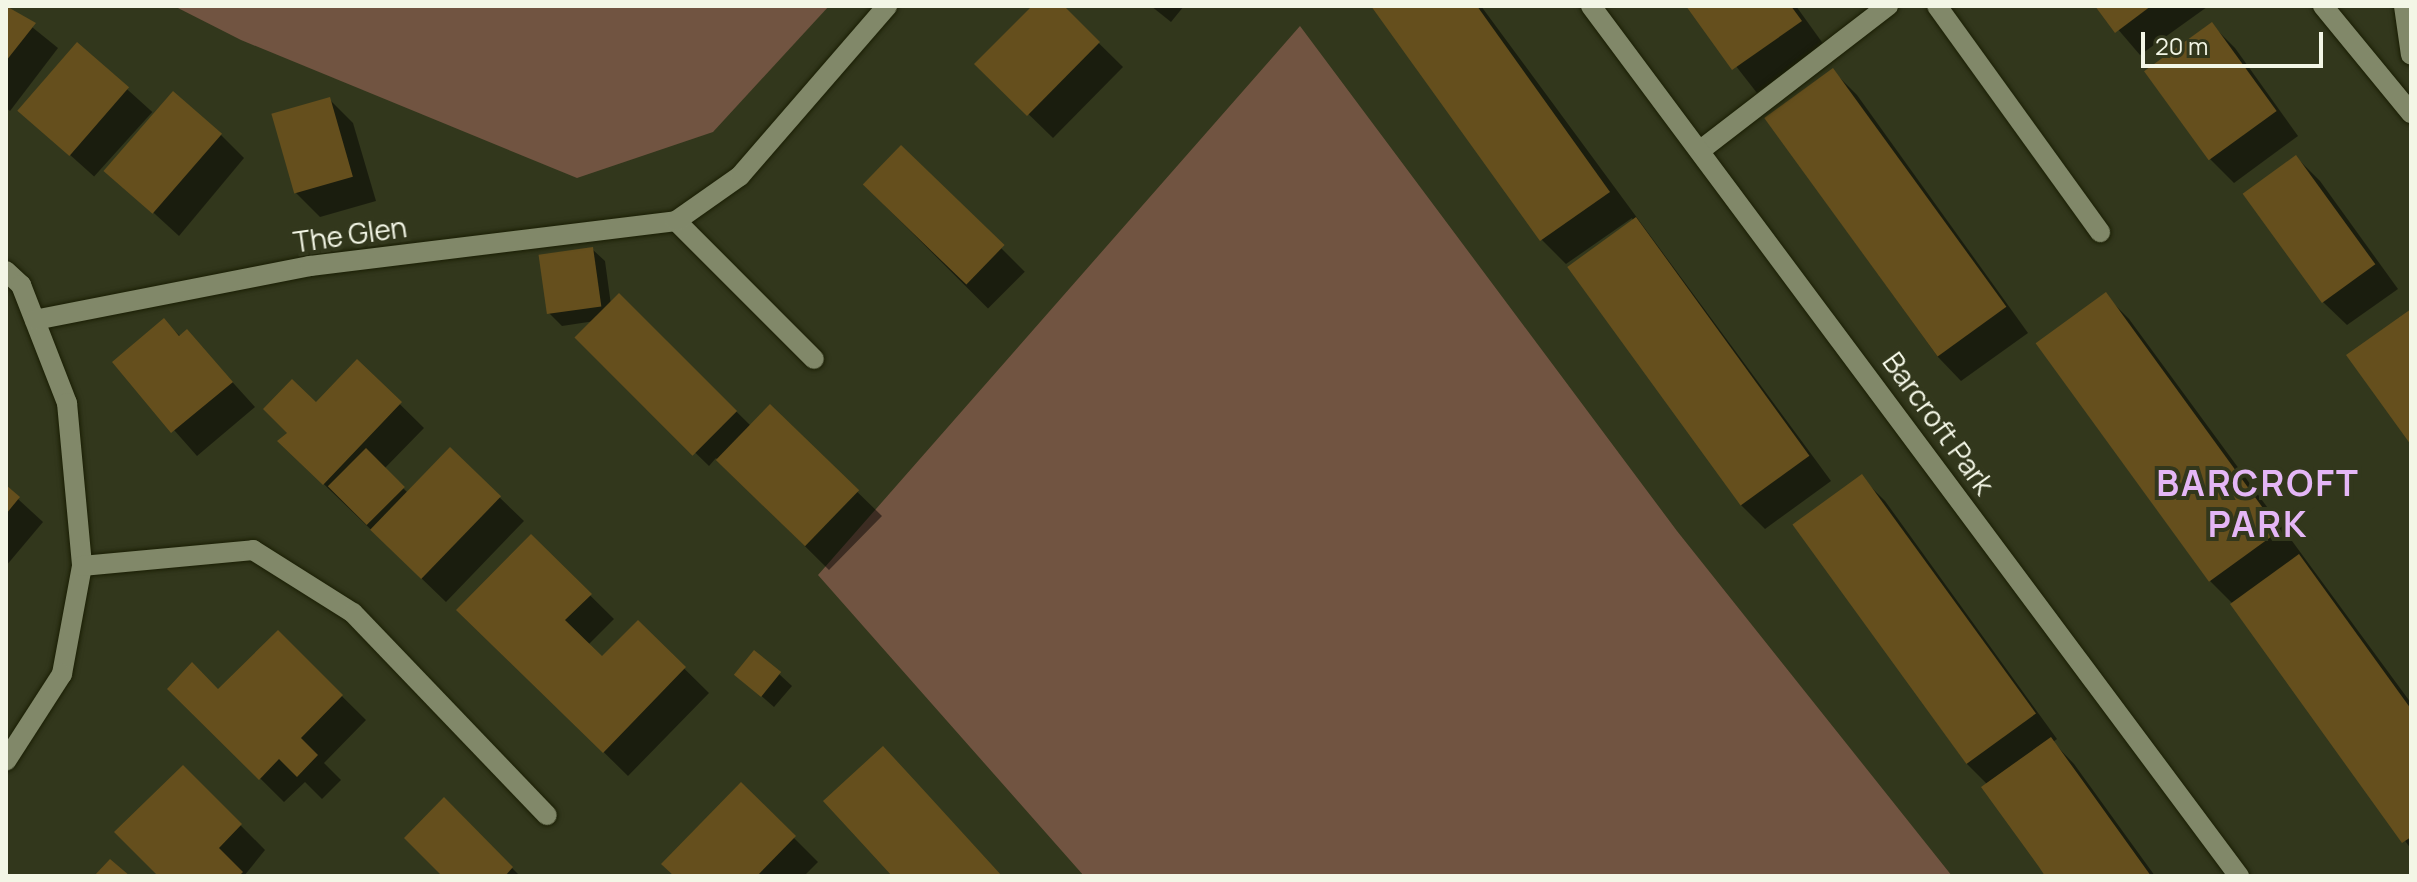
<!DOCTYPE html>
<style>
body{margin:0}
#map{position:relative;width:2417px;height:882px;overflow:hidden;background:#32371c;font-family:Manrope,sans-serif}
div>[style]{position:absolute}
.green>*{inset:0;background:#715441}
.shadow>*{inset:0;background:#0007;transform-origin:0 0}
.building>*{inset:0;background:#654f1d;transform-origin:0 0}
.roads{filter:drop-shadow(0 0 2px #1a1e04) drop-shadow(0 0 2px #1a1e04)}
.lane>*{height:20px;margin:-10px;padding:0 10px;transform-origin:10px;border-radius:10px;background:#818869}
.street>*{height:20px;margin:-10px;padding:0 10px;transform-origin:10px;border-radius:10px;background:#818869}
span{translate:-50% -50%;white-space:nowrap;text-align:center;line-height:1.15;-webkit-text-stroke:8px #32371c;paint-order:stroke}
.street-label{font-size:28px;color:#f3f6e6}
.district-label{font-size:36px;color:#e4b6f6;font-weight:700;letter-spacing:2px}
.frame{position:absolute;inset:0;border:8px solid #f3f6e6;pointer-events:none}
.scale{position:absolute;left:2141px;top:32px;width:182px;height:36px;box-sizing:border-box;border:4px solid #f3f6e6;border-top:0;padding-left:10px;font-size:24px;line-height:28px;white-space:nowrap;color:#f3f6e6;-webkit-text-stroke:6px #32371c;paint-order:stroke}
</style>
<div id="map">
<div class="green">
<div style="clip-path:polygon(174px 6px,829px 6px,713px 132px,577px 178px,241px 40px)"></div>
<div style="clip-path:polygon(1300px 26px,1677px 531px,1952px 876px,1084px 876px,818px 575px)"></div>
</div>
<div class="shadow">
<div style="clip-path:polygon(6px 6px,58px 48px,10px 111px,6px 108px)"></div>
<div style="clip-path:polygon(1035px 6px,1061px 6px,1123px 67px,1053px 138px,977px 64px)"></div>
<div style="clip-path:polygon(1151px 6px,1184px 6px,1171px 22px)"></div>
<div style="clip-path:polygon(1374px 6px,1481px 6px,1831px 481px,1765px 529px,1741px 505px,1632px 218px,1566px 264px,1542px 240px)"></div>
<div style="clip-path:polygon(1689px 6px,1796px 6px,1824px 45px,1757px 93px)"></div>
<div style="clip-path:polygon(2098px 6px,2206px 6px,2207px 7px,2140px 55px)"></div>
<div style="clip-path:polygon(2211px 24px,2235px 48px,2298px 136px,2234px 183px,2210px 159px,2146px 71px)"></div>
<div style="left:78px;top:45px;width:100px;height:87px;rotate:42deg"></div>
<div style="clip-path:polygon(1833px 71px,1857px 95px,2028px 333px,1961px 381px,1938px 357px,1766px 119px)"></div>
<div style="clip-path:polygon(329px 99px,353px 123px,376px 201px,320px 217px,296px 193px,273px 116px)"></div>
<div style="clip-path:polygon(220px 134px,244px 158px,179px 236px,108px 171px)"></div>
<div style="left:901px;top:148px;width:175px;height:52px;rotate:45deg"></div>
<div style="clip-path:polygon(2296px 157px,2320px 181px,2398px 289px,2347px 325px,2323px 302px)"></div>
<div style="clip-path:polygon(592px 249px,605px 261px,611px 305px,619px 296px,751px 426px,770px 407px,882px 516px,829px 570px,716px 458px,709px 466px,602px 362px,595px 321px,562px 326px,549px 313px)"></div>
<div style="clip-path:polygon(2105px 295px,2129px 319px,2411px 703px,2411px 849px,2233px 604px,2210px 581px)"></div>
<div style="clip-path:polygon(164px 321px,181px 337px,187px 332px,255px 407px,197px 456px,114px 362px)"></div>
<div style="clip-path:polygon(357px 362px,424px 428px,384px 469px,409px 494px,450px 450px,524px 521px,446px 602px,304px 465px,316px 405px)"></div>
<div style="clip-path:polygon(1861px 477px,1885px 501px,2057px 739px,2053px 742px,2074px 764px,2155px 876px,2048px 876px,1988px 785px,1966px 763px,1795px 525px)"></div>
<div style="clip-path:polygon(6px 488px,43px 522px,6px 566px)"></div>
<div style="clip-path:polygon(531px 537px,614px 619px,588px 645px,602px 658px,638px 623px,709px 693px,628px 776px,459px 610px)"></div>
<div style="clip-path:polygon(278px 633px,366px 720px,324px 763px,341px 780px,322px 799px,305px 782px,284px 802px,170px 689px,218px 692px)"></div>
<div style="clip-path:polygon(779px 674px,792px 686px,774px 707px,737px 675px)"></div>
<div style="clip-path:polygon(183px 767px,265px 850px,244px 876px,161px 876px)"></div>
<div style="clip-path:polygon(741px 785px,818px 862px,804px 876px,676px 876px)"></div>
<div style="clip-path:polygon(444px 800px,520px 876px,445px 876px)"></div>
</div>
<div class="building">
<div style="clip-path:polygon(6px 6px,36px 23px,6px 61px)"></div>
<div style="clip-path:polygon(1032px 6px,1064px 6px,1100px 42px,1027px 116px,974px 64px)"></div>
<div style="clip-path:polygon(1371px 6px,1477px 6px,1610px 192px,1540px 241px)"></div>
<div style="clip-path:polygon(1686px 6px,1791px 6px,1802px 21px,1732px 70px)"></div>
<div style="clip-path:polygon(2095px 6px,2151px 6px,2115px 33px)"></div>
<div style="left:2212px;top:22px;width:110px;height:84px;rotate:54deg"></div>
<div style="left:77px;top:42px;width:69px;height:91px;rotate:41deg"></div>
<div style="left:1833px;top:68px;width:295px;height:85px;rotate:54deg"></div>
<div style="left:173px;top:91px;width:65px;height:106px;rotate:41deg"></div>
<div style="left:330px;top:97px;width:83px;height:61px;rotate:74deg"></div>
<div style="left:901px;top:145px;width:144px;height:55px;rotate:44deg"></div>
<div style="left:2296px;top:155px;width:135px;height:66px;rotate:54deg"></div>
<div style="left:1636px;top:217px;width:295px;height:85px;rotate:54deg"></div>
<div style="left:593px;top:247px;width:60px;height:55px;rotate:82deg"></div>
<div style="left:2106px;top:292px;width:295px;height:87px;rotate:54deg"></div>
<div style="left:619px;top:293px;width:167px;height:63px;rotate:45deg"></div>
<div style="clip-path:polygon(2411px 309px,2411px 445px,2346px 355px)"></div>
<div style="clip-path:polygon(164px 318px,179px 336px,187px 329px,233px 382px,171px 433px,112px 362px)"></div>
<div style="clip-path:polygon(357px 359px,402px 402px,323px 485px,277px 441px,287px 433px,263px 409px,292px 379px,316px 402px)"></div>
<div style="left:770px;top:404px;width:124px;height:78px;rotate:44deg"></div>
<div style="left:450px;top:447px;width:71px;height:115px;rotate:44deg"></div>
<div style="left:366px;top:448px;width:55px;height:54px;rotate:45deg"></div>
<div style="left:1862px;top:474px;width:296px;height:86px;rotate:54deg"></div>
<div style="clip-path:polygon(6px 485px,20px 497px,6px 514px)"></div>
<div style="clip-path:polygon(531px 534px,592px 594px,565px 620px,602px 656px,638px 620px,686px 667px,603px 753px,456px 610px)"></div>
<div style="clip-path:polygon(2299px 554px,2411px 709px,2411px 837px,2402px 843px,2230px 604px)"></div>
<div style="clip-path:polygon(278px 630px,343px 695px,301px 738px,318px 755px,297px 777px,279px 759px,259px 780px,167px 689px,192px 662px,218px 689px)"></div>
<div style="left:754px;top:650px;width:35px;height:32px;rotate:39deg"></div>
<div style="clip-path:polygon(2051px 737px,2080px 777px,2151px 876px,2045px 876px,2039px 867px,1981px 787px)"></div>
<div style="clip-path:polygon(883px 746px,918px 784px,1002px 876px,892px 876px,858px 839px,823px 801px)"></div>
<div style="clip-path:polygon(183px 765px,242px 824px,219px 848px,243px 872px,239px 876px,158px 876px,114px 832px)"></div>
<div style="clip-path:polygon(741px 782px,796px 836px,757px 876px,674px 876px,661px 864px)"></div>
<div style="clip-path:polygon(444px 797px,513px 867px,505px 876px,442px 876px,404px 838px)"></div>
<div style="clip-path:polygon(110px 859px,130px 876px,94px 876px)"></div>
</div>
<div class="roads">
<div class="lane">
<div style="left:1937px;top:6px;width:279px;rotate:54.2deg"></div>
<div style="left:2323px;top:6px;width:139px;rotate:50.6deg"></div>
<div style="left:1702px;top:149px;width:235px;rotate:-37.6deg"></div>
</div>
<div class="street">
<div style="left:1591px;top:6px;width:1085px;rotate:53.32deg"></div>
<div style="left:2404px;top:6px;width:49px;rotate:81.9deg"></div>
<div style="left:676px;top:221px;width:195px;rotate:45deg"></div>
<div style="left:6px;top:271px;width:21px;rotate:43deg"></div>
<div style="left:21px;top:285px;width:127px;rotate:68.7deg"></div>
<div style="left:67px;top:403px;width:164px;rotate:84.7deg"></div>
<div style="left:82px;top:566px;width:110px;rotate:100.5deg"></div>
<div style="left:62px;top:674px;width:103px;rotate:122.8deg"></div>
<div style="left:35px;top:320px;width:280px;rotate:-11.1deg"></div>
<div style="left:310px;top:266px;width:369px;rotate:-7deg"></div>
<div style="left:676px;top:221px;width:78px;rotate:-35.1deg"></div>
<div style="left:740px;top:176px;width:225px;rotate:-49.1deg"></div>
<div style="left:82px;top:566px;width:172px;rotate:-5.3deg"></div>
<div style="left:253px;top:550px;width:118px;rotate:32.2deg"></div>
<div style="left:353px;top:613px;width:280px;rotate:46.2deg"></div>
</div>
</div>
<div class="street-label">
<span style="left:350px;top:234px;rotate:-8deg">The Glen</span>
<span style="left:1939px;top:423px;rotate:54deg">Barcroft Park</span>
</div>
<div class="district-label">
<span style="left:2258px;top:503px">BARCROFT<br>PARK</span>
</div>
<div class="frame"></div>
<div class="scale">20 m</div>
</div>
